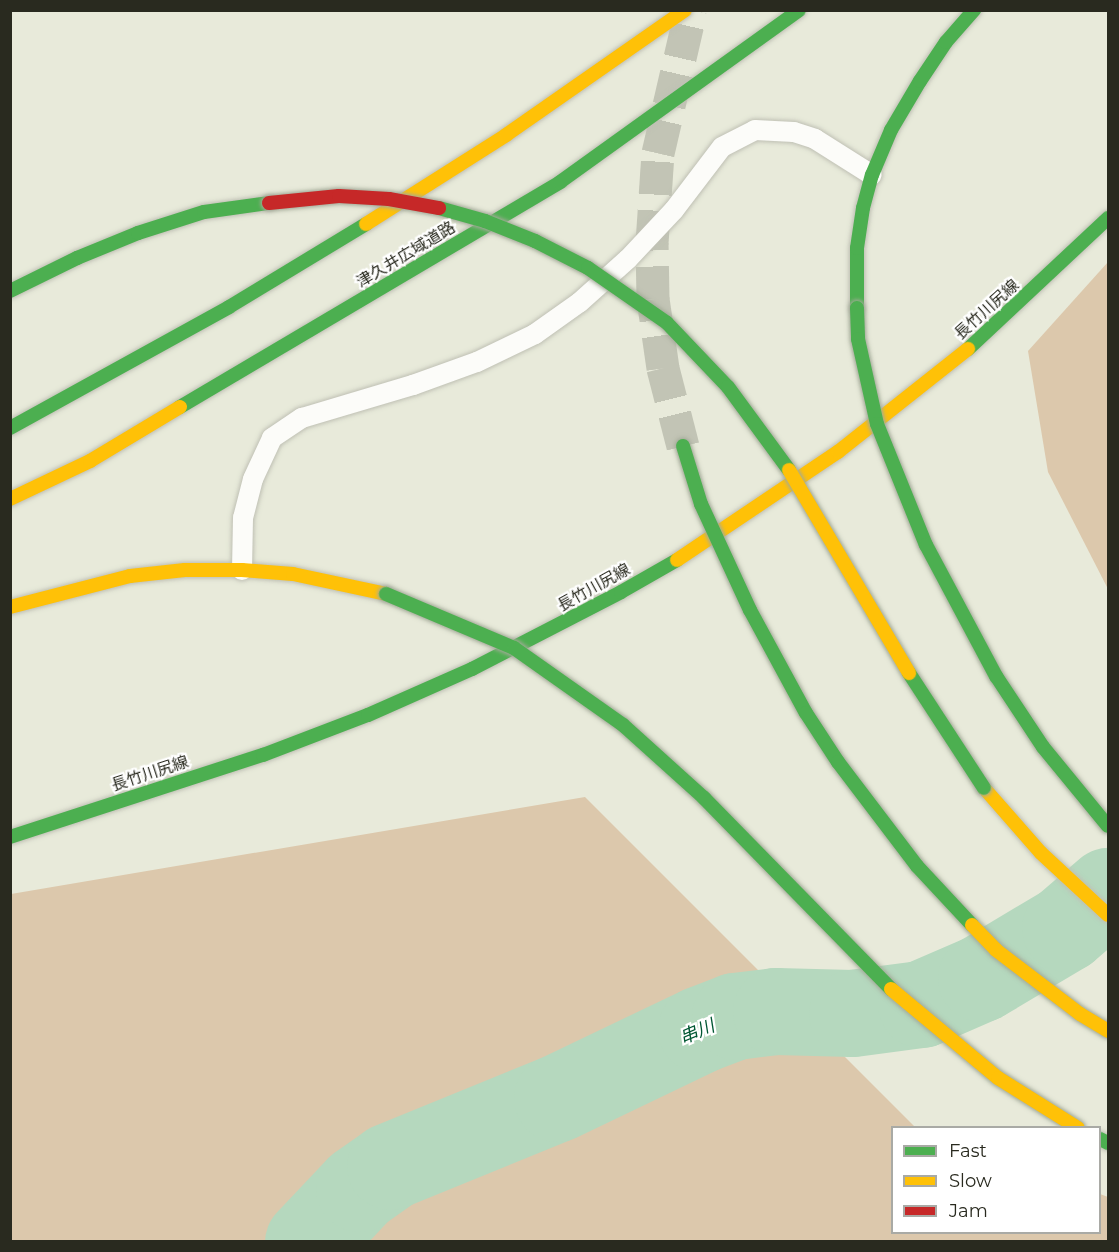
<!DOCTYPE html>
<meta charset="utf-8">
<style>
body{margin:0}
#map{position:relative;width:1119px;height:1252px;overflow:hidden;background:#e8eada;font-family:Montserrat,"Noto Sans JP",sans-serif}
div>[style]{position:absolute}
.forest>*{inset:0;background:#dcc8ac}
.river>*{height:87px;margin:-43.5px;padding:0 43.5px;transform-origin:43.5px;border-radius:43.5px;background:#b5d8be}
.highway-tunnel>*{height:33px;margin-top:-16.5px;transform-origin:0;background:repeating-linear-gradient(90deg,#c2c4b5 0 33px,transparent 0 49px)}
.roads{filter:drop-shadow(0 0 2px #bfc0b4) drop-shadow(0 0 2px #bfc0b4)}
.lane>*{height:20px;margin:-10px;padding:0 10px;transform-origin:10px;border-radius:10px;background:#fcfcf9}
.fast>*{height:14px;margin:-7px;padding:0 7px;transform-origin:7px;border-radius:7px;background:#4caf50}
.slow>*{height:14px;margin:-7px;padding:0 7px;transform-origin:7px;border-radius:7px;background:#ffc107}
.bridges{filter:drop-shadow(0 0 2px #a3aa98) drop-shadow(0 0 2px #a3aa98)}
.fast-bridge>*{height:14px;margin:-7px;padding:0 7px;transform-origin:7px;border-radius:7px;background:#4caf50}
.slow-bridge>*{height:14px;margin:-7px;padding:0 7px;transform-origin:7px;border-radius:7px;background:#ffc107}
.jam-bridge>*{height:14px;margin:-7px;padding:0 7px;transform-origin:7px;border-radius:7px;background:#c62828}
span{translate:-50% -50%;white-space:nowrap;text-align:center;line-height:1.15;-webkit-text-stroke:4.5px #fff;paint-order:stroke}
.street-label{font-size:16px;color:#292a1f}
.water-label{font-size:18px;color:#005733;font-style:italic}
.frame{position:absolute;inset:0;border:12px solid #292a1f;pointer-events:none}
.legend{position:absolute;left:891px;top:1126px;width:210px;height:108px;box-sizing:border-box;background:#fff;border:2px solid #a9aaa5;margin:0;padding:8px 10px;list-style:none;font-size:18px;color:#292a1f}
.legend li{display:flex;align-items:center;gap:12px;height:30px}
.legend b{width:30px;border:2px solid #a9aaa5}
</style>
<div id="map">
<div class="forest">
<div style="clip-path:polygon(1108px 262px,1108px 589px,1048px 472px,1028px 351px)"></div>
<div style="clip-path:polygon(585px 797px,915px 1127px,892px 1128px,892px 1232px,1100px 1232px,1100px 1194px,1108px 1197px,1108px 1241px,11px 1241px,11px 894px)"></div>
</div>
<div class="river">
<div style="left:308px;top:1242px;width:74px;rotate:-46.6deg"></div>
<div style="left:359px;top:1188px;width:38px;rotate:-35deg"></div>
<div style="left:390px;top:1166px;width:180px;rotate:-22.2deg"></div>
<div style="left:557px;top:1098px;width:160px;rotate:-25.6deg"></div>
<div style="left:701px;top:1029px;width:36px;rotate:-21deg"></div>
<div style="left:735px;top:1016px;width:41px;rotate:-7deg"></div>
<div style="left:776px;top:1011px;width:76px;rotate:1.5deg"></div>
<div style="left:852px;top:1013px;width:70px;rotate:-7.4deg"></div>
<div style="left:921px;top:1004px;width:65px;rotate:-23.4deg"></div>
<div style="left:981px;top:978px;width:98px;rotate:-30.8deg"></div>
<div style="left:1065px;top:928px;width:57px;rotate:-40.7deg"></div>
</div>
<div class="highway-tunnel">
<div style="left:683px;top:446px;width:81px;rotate:-104.4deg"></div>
<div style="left:663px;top:368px;width:70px;rotate:-98.2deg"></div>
<div style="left:653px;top:299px;width:56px;rotate:-91deg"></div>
<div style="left:652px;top:243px;width:90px;rotate:-86.2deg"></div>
<div style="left:658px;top:153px;width:147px;rotate:-77deg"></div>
</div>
<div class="roads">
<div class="lane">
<div style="left:242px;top:570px;width:52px;rotate:-88.9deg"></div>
<div style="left:243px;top:518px;width:40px;rotate:-75.6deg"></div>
<div style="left:253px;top:479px;width:45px;rotate:-65.1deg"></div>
<div style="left:272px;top:438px;width:36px;rotate:-34deg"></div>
<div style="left:302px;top:418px;width:116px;rotate:-16.6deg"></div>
<div style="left:413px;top:385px;width:68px;rotate:-19.8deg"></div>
<div style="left:477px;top:362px;width:64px;rotate:-25.8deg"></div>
<div style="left:535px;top:334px;width:55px;rotate:-35.4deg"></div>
<div style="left:580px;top:302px;width:64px;rotate:-41.9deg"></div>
<div style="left:628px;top:259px;width:67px;rotate:-46.8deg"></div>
<div style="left:674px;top:210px;width:79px;rotate:-52.7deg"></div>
<div style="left:722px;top:147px;width:37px;rotate:-27deg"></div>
<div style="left:755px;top:130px;width:39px;rotate:3deg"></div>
<div style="left:794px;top:132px;width:22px;rotate:18deg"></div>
<div style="left:815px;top:139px;width:67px;rotate:32.3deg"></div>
</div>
<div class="fast">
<div style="left:10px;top:291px;width:75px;rotate:-26.2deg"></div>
<div style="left:77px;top:258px;width:66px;rotate:-22.3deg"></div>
<div style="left:138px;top:233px;width:69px;rotate:-17.7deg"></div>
<div style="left:204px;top:212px;width:66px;rotate:-7.9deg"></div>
<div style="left:857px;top:308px;width:60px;rotate:-90deg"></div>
<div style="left:857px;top:248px;width:40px;rotate:-81.5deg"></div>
<div style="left:863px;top:208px;width:34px;rotate:-75deg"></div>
<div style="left:872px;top:175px;width:49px;rotate:-67.1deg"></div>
<div style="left:891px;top:130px;width:57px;rotate:-59.4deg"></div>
<div style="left:920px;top:81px;width:47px;rotate:-56.3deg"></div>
<div style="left:946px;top:42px;width:43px;rotate:-48.8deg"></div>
<div style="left:968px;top:349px;width:192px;rotate:-43.1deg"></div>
<div style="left:180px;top:407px;width:442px;rotate:-30.6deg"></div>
<div style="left:560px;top:182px;width:294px;rotate:-35.7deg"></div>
<div style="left:10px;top:428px;width:250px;rotate:-28.9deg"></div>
<div style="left:229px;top:307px;width:160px;rotate:-31.2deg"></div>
<div style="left:10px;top:837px;width:266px;rotate:-18deg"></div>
<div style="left:263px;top:755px;width:112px;rotate:-20.9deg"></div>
<div style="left:368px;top:715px;width:114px;rotate:-23.9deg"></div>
<div style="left:472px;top:669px;width:168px;rotate:-27.3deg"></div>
<div style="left:621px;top:592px;width:64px;rotate:-29.7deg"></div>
<div style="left:1100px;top:1139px;width:9px;rotate:27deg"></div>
</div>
<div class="slow">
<div style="left:366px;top:224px;width:166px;rotate:-32.4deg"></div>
<div style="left:506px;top:135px;width:218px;rotate:-34.9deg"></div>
<div style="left:10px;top:499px;width:89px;rotate:-25.4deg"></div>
<div style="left:90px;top:461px;width:105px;rotate:-31deg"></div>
<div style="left:677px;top:560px;width:194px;rotate:-33.9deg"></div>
<div style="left:838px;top:452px;width:166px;rotate:-38.4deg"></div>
<div style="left:10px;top:607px;width:124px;rotate:-14.5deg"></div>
<div style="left:130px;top:576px;width:55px;rotate:-6.2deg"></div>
<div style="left:185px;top:570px;width:57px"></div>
<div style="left:242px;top:570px;width:51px;rotate:4.5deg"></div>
<div style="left:293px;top:574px;width:95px;rotate:12.1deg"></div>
<div style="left:984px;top:788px;width:86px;rotate:48.8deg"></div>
<div style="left:1041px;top:853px;width:91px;rotate:42.8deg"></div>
</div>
</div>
<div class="bridges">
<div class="fast-bridge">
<div style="left:439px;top:208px;width:48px;rotate:15.8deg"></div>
<div style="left:485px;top:221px;width:54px;rotate:21.8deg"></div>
<div style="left:535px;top:241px;width:59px;rotate:27deg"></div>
<div style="left:588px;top:268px;width:96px;rotate:34.8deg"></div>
<div style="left:667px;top:323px;width:88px;rotate:46.4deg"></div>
<div style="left:728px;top:387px;width:103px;rotate:53.7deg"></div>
<div style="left:857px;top:308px;width:31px;rotate:88deg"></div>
<div style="left:858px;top:339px;width:87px;rotate:77.4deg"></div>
<div style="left:877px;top:424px;width:131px;rotate:68deg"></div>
<div style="left:926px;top:545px;width:149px;rotate:61.9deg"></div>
<div style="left:996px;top:676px;width:85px;rotate:56.5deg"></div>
<div style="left:1043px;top:747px;width:102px;rotate:50.6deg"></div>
<div style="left:683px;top:446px;width:61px;rotate:72.8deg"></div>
<div style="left:701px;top:504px;width:117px;rotate:65.2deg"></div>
<div style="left:750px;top:610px;width:117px;rotate:61.5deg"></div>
<div style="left:806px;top:713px;width:59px;rotate:56.9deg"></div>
<div style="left:838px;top:762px;width:131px;rotate:52.8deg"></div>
<div style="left:917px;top:866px;width:81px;rotate:47deg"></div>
<div style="left:386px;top:594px;width:139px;rotate:22.9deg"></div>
<div style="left:514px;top:648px;width:133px;rotate:35.2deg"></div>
<div style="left:623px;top:725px;width:109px;rotate:42deg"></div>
<div style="left:704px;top:798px;width:267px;rotate:45.6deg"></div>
<div style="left:909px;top:673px;width:137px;rotate:56.9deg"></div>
</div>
<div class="slow-bridge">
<div style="left:789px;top:470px;width:236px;rotate:59.4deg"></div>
<div style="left:972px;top:925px;width:35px;rotate:46deg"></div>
<div style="left:996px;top:950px;width:106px;rotate:37.3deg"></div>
<div style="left:1080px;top:1014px;width:33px;rotate:31deg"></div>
<div style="left:891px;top:989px;width:139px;rotate:39.8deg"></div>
<div style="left:998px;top:1078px;width:94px;rotate:32deg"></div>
</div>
<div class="jam-bridge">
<div style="left:269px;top:203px;width:70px;rotate:-5.7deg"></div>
<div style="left:339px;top:196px;width:50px;rotate:3.4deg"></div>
<div style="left:389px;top:199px;width:51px;rotate:10.2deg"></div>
</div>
</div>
<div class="street-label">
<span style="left:406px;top:255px;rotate:-31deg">津久井広域道路</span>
<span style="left:987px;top:310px;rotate:-42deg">長竹川尻線</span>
<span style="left:594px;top:588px;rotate:-29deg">長竹川尻線</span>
<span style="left:150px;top:774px;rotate:-18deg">長竹川尻線</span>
</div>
<div class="water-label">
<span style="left:697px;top:1032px;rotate:-23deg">串川</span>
</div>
<div class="frame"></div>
<ul class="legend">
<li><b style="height:8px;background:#4caf50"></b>Fast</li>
<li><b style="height:8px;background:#ffc107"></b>Slow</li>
<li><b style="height:8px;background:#c62828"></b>Jam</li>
</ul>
</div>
